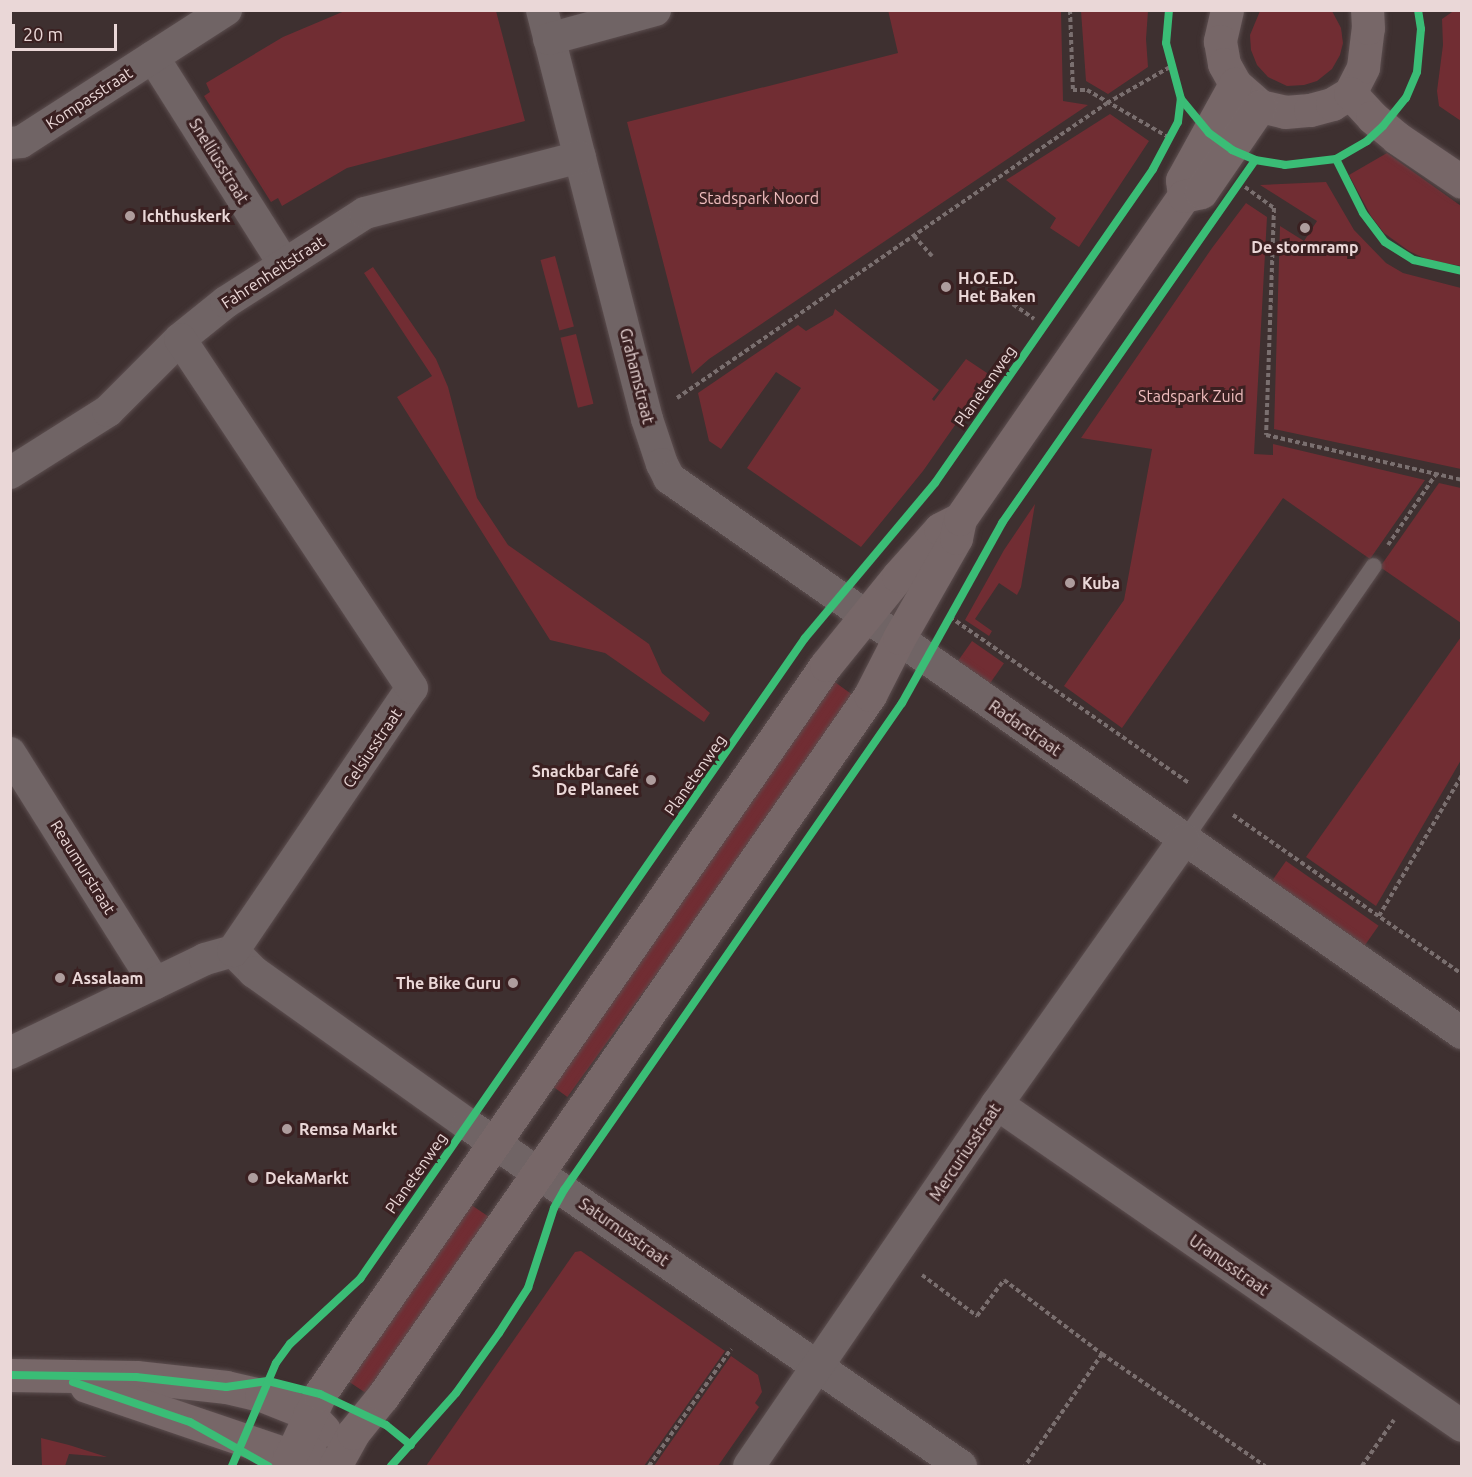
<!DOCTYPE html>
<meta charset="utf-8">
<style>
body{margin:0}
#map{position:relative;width:1472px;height:1477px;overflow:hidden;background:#3e3030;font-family:Ubuntu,sans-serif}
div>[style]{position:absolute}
.green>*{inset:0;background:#712d33;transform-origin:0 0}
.path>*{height:4px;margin-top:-2px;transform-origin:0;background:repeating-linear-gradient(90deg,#7a6f6f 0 4.5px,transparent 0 7.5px)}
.roads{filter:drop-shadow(0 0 2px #5c4e4f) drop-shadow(0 0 2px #5c4e4f)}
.lane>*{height:16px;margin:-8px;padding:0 8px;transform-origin:8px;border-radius:8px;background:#706465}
.street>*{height:32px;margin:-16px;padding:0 16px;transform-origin:16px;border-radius:16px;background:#706465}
.secondary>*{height:33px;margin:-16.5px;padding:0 16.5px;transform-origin:16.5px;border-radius:16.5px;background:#776768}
.cycleway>*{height:8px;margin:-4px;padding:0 4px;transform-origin:4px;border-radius:4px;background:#3abd76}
.dots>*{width:16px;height:16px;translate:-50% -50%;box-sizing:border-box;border:3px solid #3a2021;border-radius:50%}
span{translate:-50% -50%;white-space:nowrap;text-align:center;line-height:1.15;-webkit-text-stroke:6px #3a2021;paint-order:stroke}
.street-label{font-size:16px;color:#ead7d7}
.park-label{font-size:16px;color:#f1bebf}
.poi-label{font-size:16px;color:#ead7d7;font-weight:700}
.left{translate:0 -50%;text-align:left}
.right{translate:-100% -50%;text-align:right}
.frame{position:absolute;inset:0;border:12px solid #ead7d7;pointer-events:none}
.scale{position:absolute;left:12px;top:24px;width:105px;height:27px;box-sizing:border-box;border:3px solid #ead7d7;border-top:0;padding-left:8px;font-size:18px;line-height:21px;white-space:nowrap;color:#ead7d7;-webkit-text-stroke:4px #3a2021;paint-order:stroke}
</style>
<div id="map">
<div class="green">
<div style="clip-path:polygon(347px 10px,496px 11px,525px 121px,347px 168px,282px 206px,278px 198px,271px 202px,204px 96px,210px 92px,206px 83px,283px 37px)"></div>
<div style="clip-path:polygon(888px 10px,1061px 11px,1063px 101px,1088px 105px,709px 359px,692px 374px,627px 122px,898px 53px)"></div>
<div style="clip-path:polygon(1455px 10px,1461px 11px,1461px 121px,1439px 106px,1437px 91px,1443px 45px,1442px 19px)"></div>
<div style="clip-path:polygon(1081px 11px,1148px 11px,1146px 39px,1148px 67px,1108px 94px,1086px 81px)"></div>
<div style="clip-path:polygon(1260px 11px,1332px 11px,1341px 28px,1343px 43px,1340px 55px,1332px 69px,1317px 81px,1304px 85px,1287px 86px,1268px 77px,1257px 65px,1251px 50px,1250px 35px)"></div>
<div style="clip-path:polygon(1110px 114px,1149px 141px,1079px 247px,1050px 228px,1056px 218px,1006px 180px)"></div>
<div style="clip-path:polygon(1387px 153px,1461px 206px,1461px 266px,1428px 260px,1409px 251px,1384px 233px,1371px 216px,1349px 175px)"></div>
<div style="clip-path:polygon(1326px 182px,1354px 230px,1386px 263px,1403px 273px,1461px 288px,1461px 469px,1274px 429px,1280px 226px,1304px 241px,1317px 221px,1260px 185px)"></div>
<div style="clip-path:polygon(1246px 203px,1267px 217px,1254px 454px,1273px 455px,1273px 444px,1425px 480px,1370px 559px,1283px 498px,1122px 728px,1064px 686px,1124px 600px,1152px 449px,1081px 438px,1212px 248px)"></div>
<div style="left:555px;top:256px;width:73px;height:15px;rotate:75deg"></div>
<div style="clip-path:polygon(373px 267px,436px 359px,448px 387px,477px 498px,508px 545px,649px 644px,662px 673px,710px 713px,704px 722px,605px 653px,550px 640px,397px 397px,432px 376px,364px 273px)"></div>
<div style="clip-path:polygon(835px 309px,939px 390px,932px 399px,934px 401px,966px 359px,990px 375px,923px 471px,861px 547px,747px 468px,801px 388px,776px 372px,721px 449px,709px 441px,698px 393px,798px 325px,806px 331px,833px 315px)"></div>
<div style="left:576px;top:334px;width:72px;height:16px;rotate:76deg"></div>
<div style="clip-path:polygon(1439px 483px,1461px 488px,1461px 623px,1380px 567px)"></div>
<div style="clip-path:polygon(1035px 504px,1021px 587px,1017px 595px,999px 583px,975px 619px,992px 631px,989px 636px,965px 620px,1004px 550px)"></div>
<div style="clip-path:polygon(1461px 637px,1461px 760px,1376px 906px,1306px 857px)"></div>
<div style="left:972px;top:641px;width:39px;height:26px;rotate:35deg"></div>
<div style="left:828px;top:677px;width:36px;height:493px;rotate:36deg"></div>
<div style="left:1286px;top:861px;width:113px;height:26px;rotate:35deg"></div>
<div style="left:464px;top:1200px;width:36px;height:215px;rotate:34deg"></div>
<div style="clip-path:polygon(581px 1251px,725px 1351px,644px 1466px,426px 1466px,575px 1252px)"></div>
<div style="clip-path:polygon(731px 1356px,758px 1375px,762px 1392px,755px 1403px,759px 1407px,718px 1466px,654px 1466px)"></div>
<div style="clip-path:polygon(41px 1438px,69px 1445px,107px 1457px,69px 1454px,65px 1466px,42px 1466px)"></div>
</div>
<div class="path">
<div style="left:1070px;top:10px;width:80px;rotate:87.9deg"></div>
<div style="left:1073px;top:90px;width:14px"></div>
<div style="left:1087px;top:90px;width:94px;rotate:30.1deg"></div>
<div style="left:1245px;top:187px;width:36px;rotate:36deg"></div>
<div style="left:1274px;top:208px;width:227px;rotate:92deg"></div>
<div style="left:1266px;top:435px;width:201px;rotate:12.9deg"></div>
<div style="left:914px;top:236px;width:27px;rotate:48deg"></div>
<div style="left:1007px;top:300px;width:33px;rotate:35deg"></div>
<div style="left:677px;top:398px;width:521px;rotate:-34.45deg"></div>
<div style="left:1107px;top:103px;width:73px;rotate:-29.7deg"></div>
<div style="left:1388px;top:545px;width:86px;rotate:-55.9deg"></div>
<div style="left:950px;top:617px;width:292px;rotate:34.8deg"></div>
<div style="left:1233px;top:815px;width:279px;rotate:34.8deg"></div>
<div style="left:1379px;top:916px;width:164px;rotate:-59.5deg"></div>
<div style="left:922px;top:1275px;width:69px;rotate:36.7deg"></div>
<div style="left:977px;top:1316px;width:45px;rotate:-53.1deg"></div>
<div style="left:1004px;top:1280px;width:123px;rotate:37.1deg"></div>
<div style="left:1102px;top:1354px;width:136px;rotate:124.5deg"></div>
<div style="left:1102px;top:1354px;width:198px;rotate:34.5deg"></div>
<div style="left:649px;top:1466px;width:143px;rotate:-55deg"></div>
<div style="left:1362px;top:1466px;width:56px;rotate:-55.2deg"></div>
</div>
<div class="roads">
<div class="lane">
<div style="left:1184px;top:840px;width:333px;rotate:-55.3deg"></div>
</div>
<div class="street">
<div style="left:542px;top:10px;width:422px;rotate:75.6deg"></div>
<div style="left:647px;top:419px;width:47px;rotate:71.6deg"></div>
<div style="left:662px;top:464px;width:16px;rotate:63deg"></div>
<div style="left:669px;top:478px;width:968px;rotate:34.99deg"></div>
<div style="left:549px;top:39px;width:110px;rotate:-15.3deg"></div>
<div style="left:153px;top:57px;width:245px;rotate:57.7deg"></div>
<div style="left:10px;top:143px;width:11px;rotate:-5deg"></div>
<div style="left:21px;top:142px;width:244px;rotate:-32.8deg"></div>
<div style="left:10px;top:473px;width:116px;rotate:-32.3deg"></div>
<div style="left:108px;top:411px;width:102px;rotate:-45deg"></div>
<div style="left:180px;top:339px;width:59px;rotate:-38.8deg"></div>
<div style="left:226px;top:302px;width:165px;rotate:-32.6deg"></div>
<div style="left:365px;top:213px;width:222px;rotate:-14.6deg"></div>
<div style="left:10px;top:753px;width:272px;rotate:57.8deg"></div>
<div style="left:233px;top:951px;width:30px;rotate:45deg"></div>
<div style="left:254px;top:972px;width:262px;rotate:35.5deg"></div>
<div style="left:467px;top:1124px;width:601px;rotate:34.7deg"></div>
<div style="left:10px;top:1053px;width:216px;rotate:-25.7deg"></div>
<div style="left:205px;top:959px;width:29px;rotate:-16deg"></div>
<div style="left:233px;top:951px;width:318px;rotate:-55.8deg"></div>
<div style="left:412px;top:688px;width:419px;rotate:-123.6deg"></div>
<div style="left:997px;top:1104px;width:566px;rotate:34.7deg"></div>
<div style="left:749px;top:1466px;width:439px;rotate:-55.6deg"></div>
<div style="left:997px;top:1104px;width:324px;rotate:-54.7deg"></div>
</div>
<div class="secondary">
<div style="left:1227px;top:10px;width:32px;rotate:103deg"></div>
<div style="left:1220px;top:41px;width:23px;rotate:80deg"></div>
<div style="left:1224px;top:64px;width:23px;rotate:61deg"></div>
<div style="left:1235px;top:84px;width:33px;rotate:41deg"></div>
<div style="left:1260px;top:106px;width:26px;rotate:13deg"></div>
<div style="left:1285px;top:112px;width:25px;rotate:-5deg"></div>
<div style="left:1310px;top:110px;width:23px;rotate:-15deg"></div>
<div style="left:1332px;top:104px;width:21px;rotate:-31deg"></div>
<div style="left:1350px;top:93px;width:29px;rotate:-63deg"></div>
<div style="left:1363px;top:67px;width:39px;rotate:-83deg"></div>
<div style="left:1368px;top:28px;width:18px;rotate:-93deg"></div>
<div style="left:1350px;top:93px;width:33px;rotate:47deg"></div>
<div style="left:1372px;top:117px;width:33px;rotate:40deg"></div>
<div style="left:1397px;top:138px;width:78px;rotate:34.1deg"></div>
<div style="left:1184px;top:196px;width:16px;rotate:-97deg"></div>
<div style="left:1182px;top:180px;width:110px;rotate:-61.1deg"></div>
<div style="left:10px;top:1375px;width:126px;rotate:0.9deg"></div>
<div style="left:136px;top:1377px;width:91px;rotate:6.3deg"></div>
<div style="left:226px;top:1387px;width:36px;rotate:13deg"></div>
<div style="left:261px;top:1395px;width:52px;rotate:21.6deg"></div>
<div style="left:309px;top:1414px;width:22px;rotate:47deg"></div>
<div style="left:86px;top:1386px;width:214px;rotate:18.8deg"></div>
<div style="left:289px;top:1455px;width:22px;rotate:-5deg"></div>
<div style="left:286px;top:1466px;width:80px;rotate:-64.7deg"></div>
<div style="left:320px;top:1394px;width:887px;rotate:-55.24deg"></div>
<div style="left:826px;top:665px;width:114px;rotate:-51deg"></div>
<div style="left:898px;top:576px;width:63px;rotate:-48.2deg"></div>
<div style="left:940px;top:529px;width:22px;rotate:-27deg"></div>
<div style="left:335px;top:1466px;width:38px;rotate:-61deg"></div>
<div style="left:353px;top:1433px;width:48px;rotate:-51deg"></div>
<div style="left:383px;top:1396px;width:854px;rotate:-55.21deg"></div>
<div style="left:870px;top:695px;width:64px;rotate:-63deg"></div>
<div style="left:899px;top:638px;width:115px;rotate:-60.3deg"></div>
<div style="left:956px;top:538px;width:19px;rotate:-78deg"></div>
<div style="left:960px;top:519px;width:393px;rotate:-55.3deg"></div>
<div style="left:1184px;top:196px;width:17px;rotate:-13deg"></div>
<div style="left:1201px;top:192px;width:104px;rotate:-55.5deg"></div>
</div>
</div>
<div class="cycleway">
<div style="left:1169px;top:10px;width:33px;rotate:95deg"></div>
<div style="left:1166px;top:43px;width:58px;rotate:75deg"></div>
<div style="left:1181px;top:99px;width:44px;rotate:50.5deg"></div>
<div style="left:1209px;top:133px;width:29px;rotate:36deg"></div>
<div style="left:1232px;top:150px;width:25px;rotate:23deg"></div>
<div style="left:1255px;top:160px;width:30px;rotate:9deg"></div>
<div style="left:1285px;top:165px;width:51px;rotate:-6.7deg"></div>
<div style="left:1336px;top:159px;width:36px;rotate:-30deg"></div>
<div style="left:1367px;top:141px;width:22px;rotate:-43deg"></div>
<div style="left:1383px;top:126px;width:36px;rotate:-51deg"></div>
<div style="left:1406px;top:98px;width:28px;rotate:-67deg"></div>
<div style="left:1417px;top:72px;width:43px;rotate:-84.7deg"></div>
<div style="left:1421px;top:29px;width:19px;rotate:-99deg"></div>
<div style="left:1336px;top:159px;width:60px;rotate:63.4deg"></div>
<div style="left:1363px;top:213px;width:36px;rotate:53deg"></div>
<div style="left:1385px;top:242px;width:34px;rotate:32deg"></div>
<div style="left:1414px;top:260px;width:49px;rotate:12.9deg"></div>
<div style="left:10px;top:1375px;width:126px;rotate:0.9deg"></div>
<div style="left:136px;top:1377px;width:91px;rotate:6.3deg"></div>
<div style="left:226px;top:1387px;width:42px;rotate:-8.1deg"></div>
<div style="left:268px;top:1381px;width:54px;rotate:14deg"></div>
<div style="left:320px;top:1394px;width:73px;rotate:25.2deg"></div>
<div style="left:386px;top:1425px;width:32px;rotate:39deg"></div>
<div style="left:73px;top:1382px;width:124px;rotate:18.9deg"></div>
<div style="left:190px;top:1422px;width:90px;rotate:29.4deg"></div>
<div style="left:232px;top:1466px;width:112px;rotate:-66.9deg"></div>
<div style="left:276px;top:1363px;width:24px;rotate:-54deg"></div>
<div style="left:290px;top:1344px;width:96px;rotate:-42.9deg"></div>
<div style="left:360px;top:1279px;width:780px;rotate:-55.23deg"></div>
<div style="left:805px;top:638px;width:202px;rotate:-50deg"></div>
<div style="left:935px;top:483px;width:382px;rotate:-55.2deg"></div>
<div style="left:1153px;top:169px;width:53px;rotate:-62deg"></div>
<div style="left:1178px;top:122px;width:23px;rotate:-83deg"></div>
<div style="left:391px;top:1466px;width:98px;rotate:-48.3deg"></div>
<div style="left:456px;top:1393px;width:74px;rotate:-54.4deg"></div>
<div style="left:499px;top:1333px;width:54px;rotate:-57.2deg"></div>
<div style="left:528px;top:1288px;width:84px;rotate:-72deg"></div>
<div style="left:554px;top:1208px;width:21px;rotate:-61deg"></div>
<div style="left:564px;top:1190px;width:593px;rotate:-55.24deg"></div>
<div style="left:902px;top:703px;width:206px;rotate:-60.9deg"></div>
<div style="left:1002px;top:523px;width:442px;rotate:-55.1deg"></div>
</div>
<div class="dots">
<div style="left:130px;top:216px;background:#ae9d9d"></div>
<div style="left:1305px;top:228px;background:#ae9d9d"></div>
<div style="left:946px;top:287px;background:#ae9d9d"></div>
<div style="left:1070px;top:583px;background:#ae9d9d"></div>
<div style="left:651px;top:780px;background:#ae9d9d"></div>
<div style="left:60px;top:978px;background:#ae9d9d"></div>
<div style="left:513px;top:983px;background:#ae9d9d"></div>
<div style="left:287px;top:1129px;background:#ae9d9d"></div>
<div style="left:253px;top:1178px;background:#ae9d9d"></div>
</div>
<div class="street-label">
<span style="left:89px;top:98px;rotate:-33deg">Kompasstraat</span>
<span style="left:219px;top:161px;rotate:58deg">Snelliusstraat</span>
<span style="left:273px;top:272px;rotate:-33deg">Fahrenheitstraat</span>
<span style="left:637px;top:376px;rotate:76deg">Grahamstraat</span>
<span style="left:985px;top:386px;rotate:-55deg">Planetenweg</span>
<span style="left:1025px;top:728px;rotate:35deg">Radarstraat</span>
<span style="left:372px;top:748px;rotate:-56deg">Celsiusstraat</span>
<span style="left:695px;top:775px;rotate:-55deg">Planetenweg</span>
<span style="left:83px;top:867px;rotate:58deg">Reaumurstraat</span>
<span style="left:965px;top:1152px;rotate:-56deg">Mercuriusstraat</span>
<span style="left:416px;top:1173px;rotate:-55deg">Planetenweg</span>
<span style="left:624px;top:1232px;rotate:35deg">Saturnusstraat</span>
<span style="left:1229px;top:1265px;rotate:35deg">Uranusstraat</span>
</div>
<div class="park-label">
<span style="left:759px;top:198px">Stadspark Noord</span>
<span style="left:1191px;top:396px">Stadspark Zuid</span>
</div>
<div class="poi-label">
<span class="left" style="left:142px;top:216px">Ichthuskerk</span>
<span style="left:1305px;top:247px">De stormramp</span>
<span class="left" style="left:958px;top:287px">H.O.E.D.<br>Het Baken</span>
<span class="left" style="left:1082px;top:583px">Kuba</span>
<span class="right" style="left:639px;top:780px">Snackbar Café<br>De Planeet</span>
<span class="left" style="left:72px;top:978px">Assalaam</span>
<span class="right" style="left:501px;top:983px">The Bike Guru</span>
<span class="left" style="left:299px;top:1129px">Remsa Markt</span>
<span class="left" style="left:265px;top:1178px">DekaMarkt</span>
</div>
<div class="frame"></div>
<div class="scale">20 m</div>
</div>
